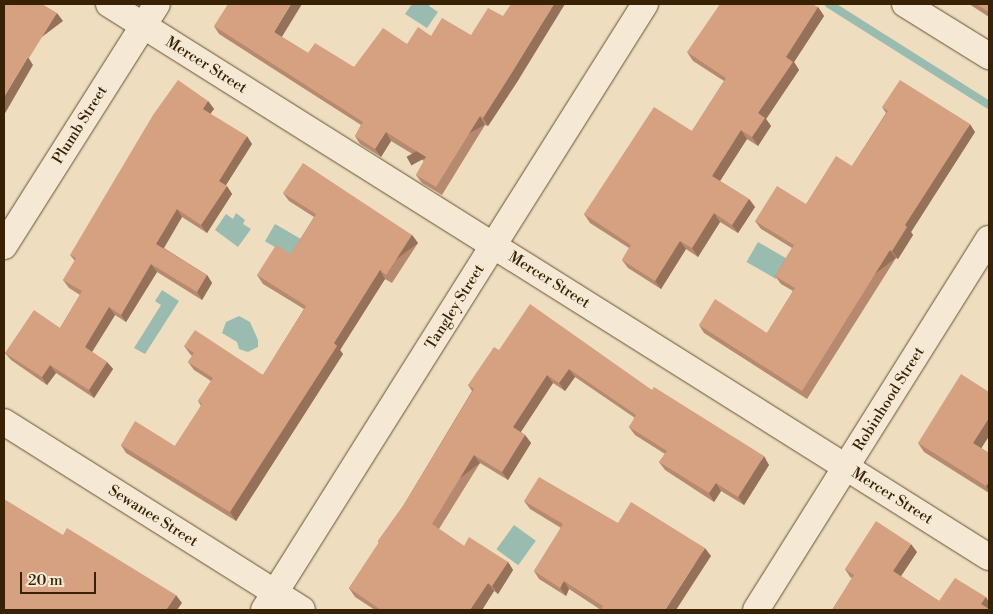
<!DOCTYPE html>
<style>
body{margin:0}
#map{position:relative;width:993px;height:614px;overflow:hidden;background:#efddbf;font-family:"Libre Bodoni",serif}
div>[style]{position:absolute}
.water>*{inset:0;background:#9abcb0;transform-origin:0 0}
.stream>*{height:8px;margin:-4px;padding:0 4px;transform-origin:4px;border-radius:4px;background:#9abcb0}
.roads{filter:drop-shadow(0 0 1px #665133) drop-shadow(0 0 1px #665133)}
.minor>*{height:26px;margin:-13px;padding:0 13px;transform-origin:13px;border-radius:13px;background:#f5e9d5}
.wall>*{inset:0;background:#b78a6f}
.shaded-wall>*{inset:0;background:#95715a;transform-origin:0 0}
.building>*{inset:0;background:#d5a181}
span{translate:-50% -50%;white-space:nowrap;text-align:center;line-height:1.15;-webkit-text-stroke:5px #f5e9d5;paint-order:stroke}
.street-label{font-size:15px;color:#392204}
.frame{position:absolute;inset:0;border:5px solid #392204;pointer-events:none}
.scale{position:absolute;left:20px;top:572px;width:76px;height:22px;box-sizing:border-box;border:2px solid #392204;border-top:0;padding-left:6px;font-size:15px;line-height:18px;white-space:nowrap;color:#392204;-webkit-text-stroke:4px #f5e9d5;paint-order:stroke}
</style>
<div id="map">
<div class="water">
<div style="clip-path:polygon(412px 4px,430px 4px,429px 6px,438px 12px,427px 28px,405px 14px)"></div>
<div style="clip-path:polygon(236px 213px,245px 220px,243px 224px,251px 229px,238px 247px,215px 230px,226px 214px,233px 219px)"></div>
<div style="left:275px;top:224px;width:32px;height:20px;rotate:30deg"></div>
<div style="left:758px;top:242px;width:34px;height:23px;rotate:30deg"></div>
<div style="clip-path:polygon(162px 290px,179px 301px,145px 354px,134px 348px,161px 305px,155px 301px)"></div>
<div style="clip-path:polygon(239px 316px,250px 322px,258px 340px,258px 347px,248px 352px,239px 349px,237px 342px,222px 333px,226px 322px)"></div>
<div style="left:514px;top:525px;width:27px;height:30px;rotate:36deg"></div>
</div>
<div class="stream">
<div style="left:829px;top:4px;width:189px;rotate:32.3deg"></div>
</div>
<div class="roads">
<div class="minor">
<div style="left:109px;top:4px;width:1039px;rotate:32.15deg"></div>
<div style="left:905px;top:4px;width:99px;rotate:31.8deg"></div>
<div style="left:4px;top:246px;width:286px;rotate:-57.7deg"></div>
<div style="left:4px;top:422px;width:352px;rotate:32.2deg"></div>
<div style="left:264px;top:610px;width:716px;rotate:-57.84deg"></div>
<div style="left:756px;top:610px;width:438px;rotate:-57.9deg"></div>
</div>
</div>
<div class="wall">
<div style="clip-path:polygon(969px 4px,989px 4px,989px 17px)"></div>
<div style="clip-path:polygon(818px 7px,824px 16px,794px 62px,799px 70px,766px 119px,771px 126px,758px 146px,747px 139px,720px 181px,749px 199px,755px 207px,738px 233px,720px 222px,698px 257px,686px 249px,661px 289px,628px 268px,622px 260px,629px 248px,590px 223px,584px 214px,692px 131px,724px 81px,693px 61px,687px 52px)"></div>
<div style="clip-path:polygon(214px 26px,282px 37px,308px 53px,354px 67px,407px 44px,431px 36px,519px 79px,488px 126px,485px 125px,442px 195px,422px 183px,416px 175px,424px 161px,391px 141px,381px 157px,360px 144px,355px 136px,361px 125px,219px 34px)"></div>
<div style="clip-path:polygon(208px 101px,214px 109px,210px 114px,252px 144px,226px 185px,232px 194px,207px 233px,182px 217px,164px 248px,207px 275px,212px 283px,202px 300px,157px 272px,126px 322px,115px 315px,92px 352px,107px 362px,113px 369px,94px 398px,56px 373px,47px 385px,11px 360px,5px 353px,60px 328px,80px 295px,69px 288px,63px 280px,75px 261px,70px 255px)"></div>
<div style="clip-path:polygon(882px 107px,975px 132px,911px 232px,913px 235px,898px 259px,896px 258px,807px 399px,704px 333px,699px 325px,767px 333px,793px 291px,781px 284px,775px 276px,792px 248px,761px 229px,755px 221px,806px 204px,852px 166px,886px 113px)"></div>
<div style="clip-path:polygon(283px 193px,412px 235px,418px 243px,392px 283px,385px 279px,340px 350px,343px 354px,236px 521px,126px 453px,121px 445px,175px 446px,201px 406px,198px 401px,211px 381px,194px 370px,188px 362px,192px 356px,190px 354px,184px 346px,263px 375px,304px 309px,263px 284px,257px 275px,291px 254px,314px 217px,289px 201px)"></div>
<div style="clip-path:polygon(499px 350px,652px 390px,769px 465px,744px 505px,721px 491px,714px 502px,665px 470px,659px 462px,665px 454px,635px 435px,629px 427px,635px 418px,575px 377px,565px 391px,553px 383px,521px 432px,525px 435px,531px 443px,508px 480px,480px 463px,439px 529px,464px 546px,508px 562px,513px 570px,498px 594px,494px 591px,482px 610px,375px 610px,355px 597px,349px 588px,379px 543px,378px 541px,403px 506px,472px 391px,468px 385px)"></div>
<div style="clip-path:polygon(989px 392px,989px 436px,981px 448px,989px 453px,989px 493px,924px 452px,918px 443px)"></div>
<div style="clip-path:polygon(524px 501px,618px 523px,711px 556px,601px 610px,569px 589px,566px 596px,539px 579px,534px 571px,561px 528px,530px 509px)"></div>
<div style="clip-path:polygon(917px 552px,901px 576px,939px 601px,986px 597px,989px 603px,989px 608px,832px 610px,852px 578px,850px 577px,845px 569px)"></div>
</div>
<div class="shaded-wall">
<div style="clip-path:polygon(291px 4px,302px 4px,280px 40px,274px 32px)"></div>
<div style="clip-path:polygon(554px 4px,565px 4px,519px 79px,488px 126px,483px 118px)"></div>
<div style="clip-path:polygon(818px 7px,824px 16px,794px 62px,799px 70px,766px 119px,771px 126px,758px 146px,752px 137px,758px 113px,786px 57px)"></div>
<div style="left:57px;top:13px;width:10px;height:53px;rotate:53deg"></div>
<div style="clip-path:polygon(28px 57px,33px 65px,4px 115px,4px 97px)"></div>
<div style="clip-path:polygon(208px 101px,214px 109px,208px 117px,203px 109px)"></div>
<div style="left:480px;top:116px;width:10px;height:84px;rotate:61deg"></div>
<div style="clip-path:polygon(970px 124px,975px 132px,911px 232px,913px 235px,898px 259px,892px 251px,905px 225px)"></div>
<div style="clip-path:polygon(741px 130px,747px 139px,718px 184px,712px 176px)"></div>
<div style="clip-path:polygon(386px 132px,391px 141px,381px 157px,375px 149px)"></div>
<div style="clip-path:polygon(247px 136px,252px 144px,224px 188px,219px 181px)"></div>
<div style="clip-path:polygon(227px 186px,232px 194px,207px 233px,201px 225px)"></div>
<div style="clip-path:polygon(749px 199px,755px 207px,738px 233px,732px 225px)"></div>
<div style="clip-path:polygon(177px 209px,182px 217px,162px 251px,156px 244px)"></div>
<div style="clip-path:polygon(714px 213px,720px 222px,698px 257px,692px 248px)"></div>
<div style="left:412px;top:235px;width:10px;height:48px;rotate:53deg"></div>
<div style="clip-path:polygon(680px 241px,686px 249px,661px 289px,655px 281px)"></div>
<div style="left:890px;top:250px;width:10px;height:166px;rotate:53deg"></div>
<div style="clip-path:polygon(151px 264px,157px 272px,126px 322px,121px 315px)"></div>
<div style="clip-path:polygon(380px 270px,385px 279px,340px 350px,343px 354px,236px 521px,230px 512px,334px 343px)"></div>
<div style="clip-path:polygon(207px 275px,212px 283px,202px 300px,197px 292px)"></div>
<div style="clip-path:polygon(109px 307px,115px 315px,90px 355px,85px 347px)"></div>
<div style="clip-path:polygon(107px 362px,113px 369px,94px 398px,89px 390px)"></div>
<div style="clip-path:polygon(50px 365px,56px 373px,47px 385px,42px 377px)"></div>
<div style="clip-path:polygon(569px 369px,575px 377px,565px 391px,559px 383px)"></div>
<div style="clip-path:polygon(547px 375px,553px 383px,518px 436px,513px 427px)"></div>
<div style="clip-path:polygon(989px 418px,989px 436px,979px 452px,973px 443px)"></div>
<div style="clip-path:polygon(525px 435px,531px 443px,508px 480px,502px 472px)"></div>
<div style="left:474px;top:455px;width:10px;height:81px;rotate:53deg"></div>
<div style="clip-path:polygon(764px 456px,769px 465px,744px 505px,738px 497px)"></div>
<div style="clip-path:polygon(989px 482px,989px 491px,986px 486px)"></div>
<div style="clip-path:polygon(716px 483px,721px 491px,714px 502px,709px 493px)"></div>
<div style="clip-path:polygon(911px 544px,917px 552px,899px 579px,893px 571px)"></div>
<div style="clip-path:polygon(705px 548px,711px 556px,676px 610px,665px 610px)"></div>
<div style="clip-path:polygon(508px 562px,513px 570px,498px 594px,492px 586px)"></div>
<div style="clip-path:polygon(564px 581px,569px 589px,566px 596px,560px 588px)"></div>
<div style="clip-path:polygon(488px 583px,494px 591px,482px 610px,470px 610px)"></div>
<div style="clip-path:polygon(176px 595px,182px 603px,177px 610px,166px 610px)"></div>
<div style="clip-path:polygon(986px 597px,989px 603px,989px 608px,988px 610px,981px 604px)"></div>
</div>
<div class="building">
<div style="clip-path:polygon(4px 4px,42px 4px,57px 13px,29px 58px,28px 57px,4px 97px)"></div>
<div style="clip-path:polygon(228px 4px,291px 4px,274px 32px,308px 53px,315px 43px,354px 67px,383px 28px,407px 44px,418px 27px,431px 36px,442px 18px,471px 35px,488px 8px,503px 16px,511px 4px,554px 4px,513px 71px,483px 118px,480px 116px,436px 187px,416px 175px,426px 157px,386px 132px,375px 149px,355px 136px,363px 122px,214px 26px)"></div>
<div style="clip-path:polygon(720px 4px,812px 4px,818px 7px,786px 57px,793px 62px,758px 113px,765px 118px,752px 137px,741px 130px,712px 176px,749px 199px,732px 225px,714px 213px,692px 248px,680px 241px,655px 281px,622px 260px,631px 245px,584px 214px,654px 107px,692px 131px,726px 78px,687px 52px)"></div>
<div style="clip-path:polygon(976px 4px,989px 4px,989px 12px)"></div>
<div style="clip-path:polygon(178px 80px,208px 101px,203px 109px,247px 136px,219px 181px,227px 186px,201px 225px,177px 209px,156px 244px,207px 275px,197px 292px,151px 264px,121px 315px,109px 307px,85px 347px,107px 362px,89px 390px,50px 365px,42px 377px,5px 353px,34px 310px,60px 328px,82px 291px,63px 280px,76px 258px,70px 255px,153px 115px)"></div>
<div style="clip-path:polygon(900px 80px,970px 124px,905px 225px,907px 227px,892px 251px,890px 250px,802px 391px,699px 325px,715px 299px,767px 333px,795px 288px,775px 276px,794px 245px,755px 221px,777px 186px,806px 204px,836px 156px,852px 166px,888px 111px,882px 107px)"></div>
<div style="clip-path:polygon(303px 163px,412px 235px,386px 275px,380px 270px,334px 343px,337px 346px,230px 512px,121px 445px,135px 421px,175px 446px,202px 404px,198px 401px,213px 378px,188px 362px,194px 353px,184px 346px,195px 330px,263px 375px,306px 306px,257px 275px,276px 245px,291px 254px,316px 214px,283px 193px)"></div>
<div style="clip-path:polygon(530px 304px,652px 390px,654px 387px,764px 456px,738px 497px,716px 483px,709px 493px,659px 462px,667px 451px,629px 427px,636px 415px,569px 369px,559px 383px,547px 375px,513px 427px,525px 435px,502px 472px,474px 455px,432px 524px,464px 546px,469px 537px,508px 562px,492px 586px,488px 583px,470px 610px,381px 610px,349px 588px,379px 542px,378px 541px,403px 506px,474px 389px,468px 385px,494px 347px,499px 350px)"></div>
<div style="clip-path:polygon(961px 374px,989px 392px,989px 418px,973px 443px,989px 453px,989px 482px,986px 486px,918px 443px)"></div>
<div style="clip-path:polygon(539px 477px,618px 523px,631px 502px,705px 548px,665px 610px,601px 610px,603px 606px,564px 581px,560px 588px,534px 571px,563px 524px,524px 501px)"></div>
<div style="clip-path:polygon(4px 499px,63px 535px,67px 528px,176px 595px,166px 610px,4px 610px)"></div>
<div style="clip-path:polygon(876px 521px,911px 544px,893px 571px,939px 601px,955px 578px,986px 597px,981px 604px,989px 609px,989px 610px,832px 610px,854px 575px,845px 569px)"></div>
</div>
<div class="street-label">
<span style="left:206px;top:65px;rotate:32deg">Mercer Street</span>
<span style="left:80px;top:125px;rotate:-58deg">Plumb Street</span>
<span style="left:549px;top:280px;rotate:32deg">Mercer Street</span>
<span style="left:455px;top:307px;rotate:-58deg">Tangley Street</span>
<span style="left:889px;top:399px;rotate:-58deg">Robinhood Street</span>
<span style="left:892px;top:496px;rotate:32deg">Mercer Street</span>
<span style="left:153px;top:516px;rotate:32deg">Sewanee Street</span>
</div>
<div class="frame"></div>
<div class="scale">20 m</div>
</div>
